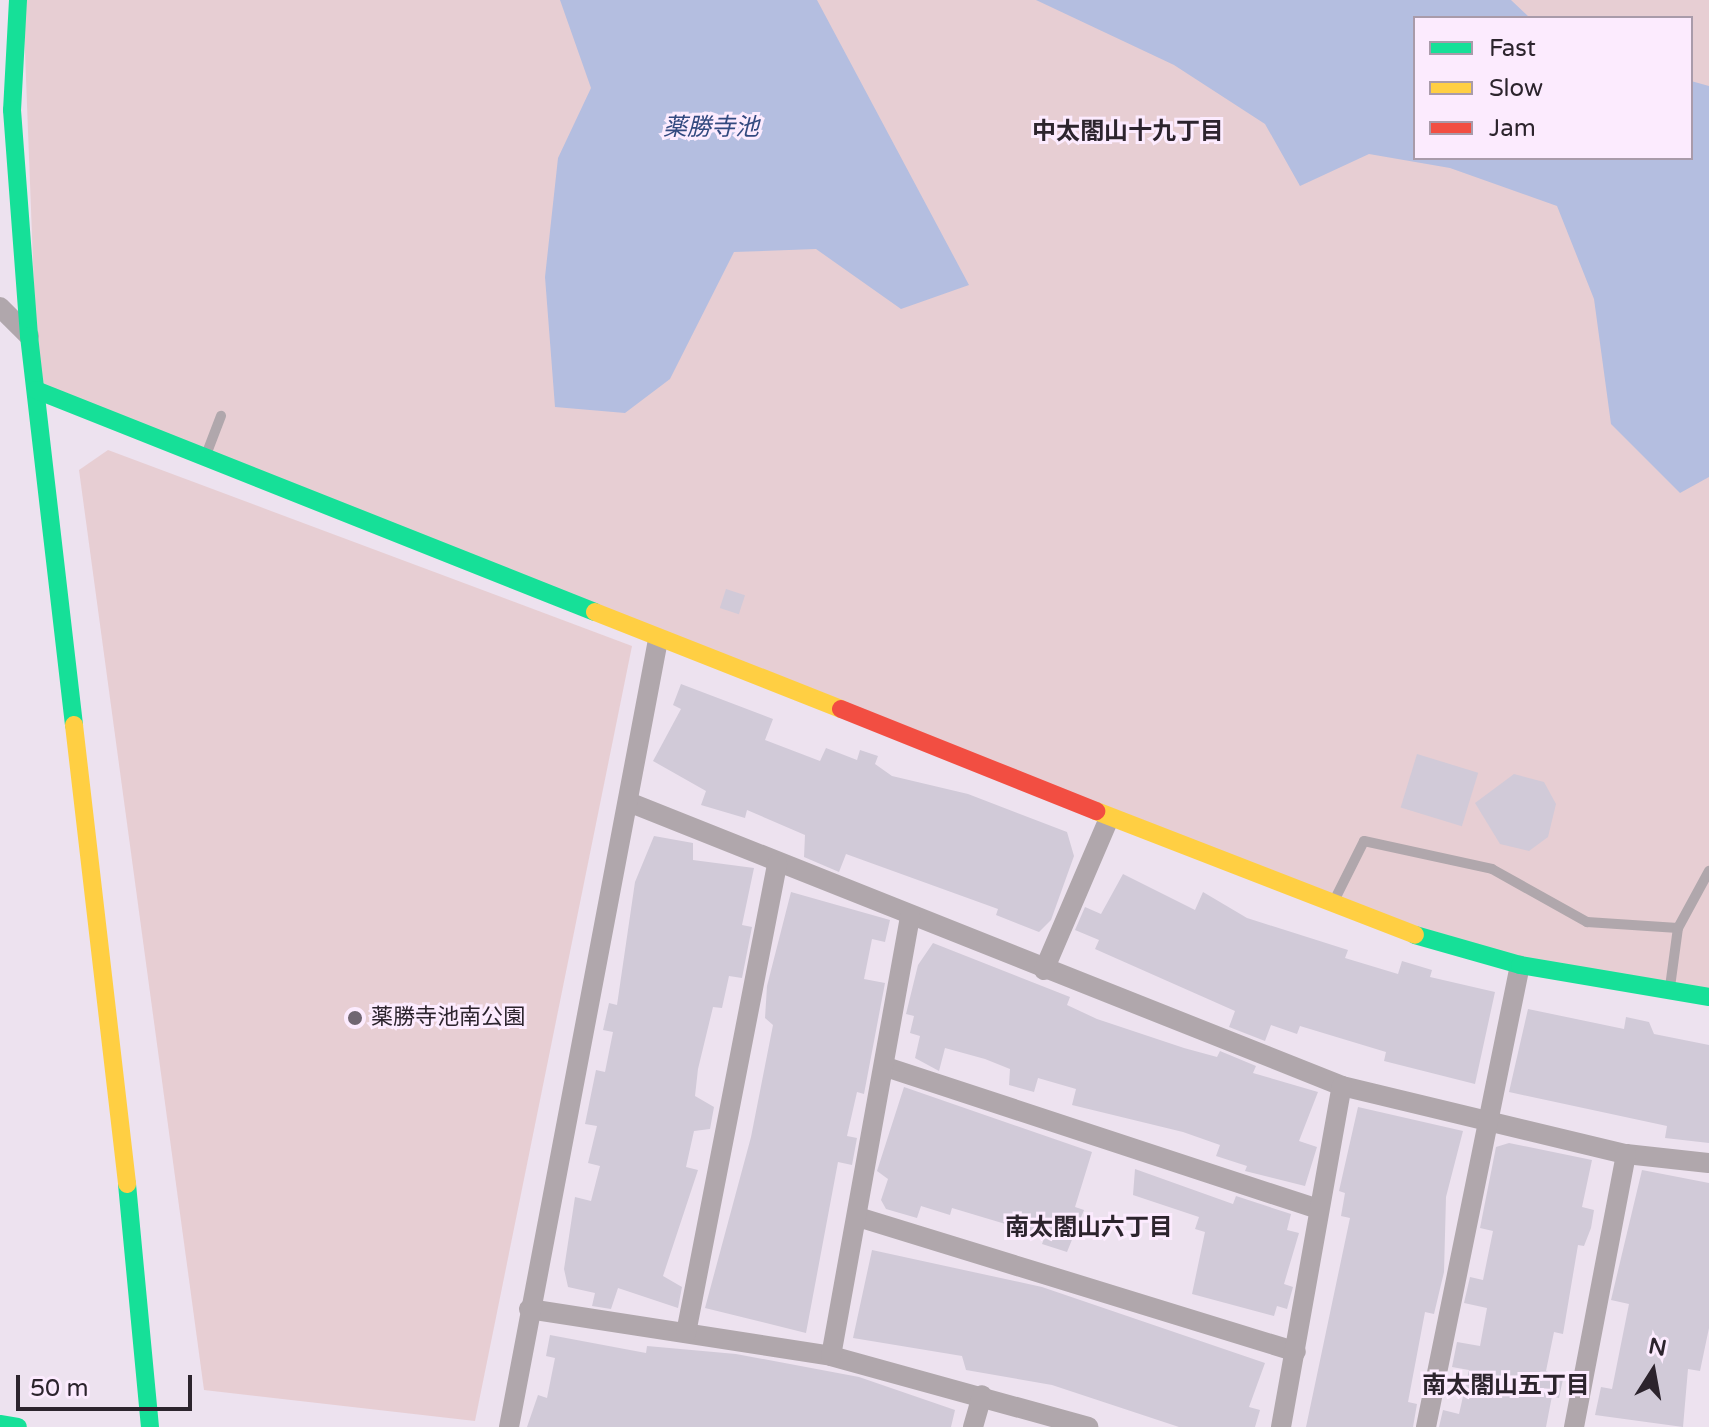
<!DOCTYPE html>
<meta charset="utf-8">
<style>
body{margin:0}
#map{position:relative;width:1709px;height:1427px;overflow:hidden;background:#ede2ef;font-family:"Varela Round","Noto Sans JP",sans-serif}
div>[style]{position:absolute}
.green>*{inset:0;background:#e7ced3}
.water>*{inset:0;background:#b4bee0}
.building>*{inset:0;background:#d1cad8;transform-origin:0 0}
.lane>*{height:10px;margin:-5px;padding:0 5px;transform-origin:5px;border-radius:5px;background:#b0a7ac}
.street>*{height:20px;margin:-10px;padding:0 10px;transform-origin:10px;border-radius:10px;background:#b0a7ac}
.fast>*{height:18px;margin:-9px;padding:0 9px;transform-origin:9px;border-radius:9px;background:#16e098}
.slow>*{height:18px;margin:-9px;padding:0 9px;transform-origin:9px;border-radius:9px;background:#ffcf43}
.jam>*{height:18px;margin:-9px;padding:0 9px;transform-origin:9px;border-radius:9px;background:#f24e42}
.dots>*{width:22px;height:22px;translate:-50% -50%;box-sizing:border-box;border:4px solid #fcebfe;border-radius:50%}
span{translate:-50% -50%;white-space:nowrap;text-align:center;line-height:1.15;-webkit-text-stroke:6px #fcebfe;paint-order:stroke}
.poi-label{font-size:22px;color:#2c242d}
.left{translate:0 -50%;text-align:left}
.water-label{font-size:24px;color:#32497f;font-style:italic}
.neighbourhood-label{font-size:24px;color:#2c242d;font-weight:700}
.legend{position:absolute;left:1413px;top:16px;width:280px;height:144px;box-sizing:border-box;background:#fcebfe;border:2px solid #a99baa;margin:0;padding:10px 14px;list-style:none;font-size:24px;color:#2c242d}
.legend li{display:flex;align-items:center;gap:16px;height:40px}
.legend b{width:40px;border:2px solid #a99baa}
.north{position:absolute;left:1613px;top:1331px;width:80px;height:80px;-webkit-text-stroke:6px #fcebfe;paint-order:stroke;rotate:11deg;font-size:22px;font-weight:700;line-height:32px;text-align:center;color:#2c242d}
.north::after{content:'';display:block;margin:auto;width:28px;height:36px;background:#2c242d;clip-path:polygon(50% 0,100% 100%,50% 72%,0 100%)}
.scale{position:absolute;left:16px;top:1375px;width:176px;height:36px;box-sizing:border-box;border:4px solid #2c242d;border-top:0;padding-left:10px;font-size:24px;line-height:28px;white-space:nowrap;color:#2c242d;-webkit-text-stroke:6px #fcebfe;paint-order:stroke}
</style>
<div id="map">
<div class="green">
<div style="clip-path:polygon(evenodd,23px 0,1709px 0,1709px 999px,1507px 964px,38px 392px,23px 0,1415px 18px,1691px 18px,1691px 158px,1415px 158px,1415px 18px)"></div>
<div style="clip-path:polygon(108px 450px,632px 646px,475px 1421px,204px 1390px,79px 470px)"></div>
</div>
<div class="water">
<div style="clip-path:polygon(560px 0,817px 0,969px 285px,901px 309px,816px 249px,734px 252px,670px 379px,625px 413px,555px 407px,545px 277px,558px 158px,591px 88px)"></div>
<div style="clip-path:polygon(1036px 0,1511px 0,1530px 18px,1415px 18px,1415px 158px,1691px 158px,1691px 81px,1709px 86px,1709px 477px,1680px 493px,1611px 424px,1594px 299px,1557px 206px,1450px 168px,1369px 154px,1300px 186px,1265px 124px,1174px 65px)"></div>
</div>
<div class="building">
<div style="left:726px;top:589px;width:20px;height:20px;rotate:18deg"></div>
<div style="clip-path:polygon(681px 684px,773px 719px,765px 740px,820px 761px,826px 748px,857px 760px,860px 750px,878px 756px,875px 764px,892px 776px,968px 794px,1067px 832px,1074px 856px,1051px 920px,1039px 932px,996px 915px,998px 909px,846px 854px,839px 872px,804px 857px,805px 835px,747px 810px,745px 818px,701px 805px,706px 791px,653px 761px,681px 709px,673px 705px)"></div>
<div style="left:1417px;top:754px;width:64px;height:56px;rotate:17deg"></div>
<div style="clip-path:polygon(1514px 774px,1544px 782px,1556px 804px,1548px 837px,1529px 851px,1500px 844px,1475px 803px)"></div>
<div style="clip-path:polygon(654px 836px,693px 843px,693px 860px,754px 868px,742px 925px,752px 927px,742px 978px,729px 976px,722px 1008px,713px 1007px,698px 1069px,695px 1096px,714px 1107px,710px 1129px,694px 1131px,686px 1167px,698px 1170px,663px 1276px,682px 1287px,678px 1308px,618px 1288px,611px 1309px,592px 1306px,595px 1293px,568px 1287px,564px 1269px,575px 1197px,591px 1201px,600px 1166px,588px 1163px,597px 1126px,585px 1124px,596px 1070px,605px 1072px,613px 1032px,603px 1030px,609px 1003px,617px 1005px,635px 882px)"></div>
<div style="clip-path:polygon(1123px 874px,1195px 910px,1203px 892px,1247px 918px,1348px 950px,1345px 958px,1398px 974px,1402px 961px,1432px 970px,1430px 977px,1495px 992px,1475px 1084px,1384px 1061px,1386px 1052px,1300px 1026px,1297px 1034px,1271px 1025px,1265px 1041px,1229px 1027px,1235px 1011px,1095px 949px,1099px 940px,1075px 930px,1085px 907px,1101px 914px)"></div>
<div style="clip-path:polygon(791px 892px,890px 920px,885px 942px,872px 939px,864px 979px,885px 983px,864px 1094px,857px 1092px,847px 1136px,857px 1138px,852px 1165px,838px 1162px,806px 1333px,705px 1308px,751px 1137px,773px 1025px,765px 1018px,767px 986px)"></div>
<div style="clip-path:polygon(933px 943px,1070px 997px,1067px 1005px,1097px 1019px,1184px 1048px,1217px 1057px,1220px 1051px,1256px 1066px,1253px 1073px,1318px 1092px,1299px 1141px,1317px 1147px,1305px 1186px,1245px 1171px,1247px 1166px,1216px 1156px,1220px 1145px,1183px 1132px,1072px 1105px,1076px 1089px,1038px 1078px,1034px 1092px,1009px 1085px,1010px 1069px,985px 1059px,945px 1048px,939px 1071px,915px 1058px,920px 1036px,910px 1033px,914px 1016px,906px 1014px,918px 965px)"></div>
<div style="clip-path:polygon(1528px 1009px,1624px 1029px,1626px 1017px,1649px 1022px,1654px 1034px,1709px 1045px,1709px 1143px,1665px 1138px,1667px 1126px,1509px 1092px)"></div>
<div style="clip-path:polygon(904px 1087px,1092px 1152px,1075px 1207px,1084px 1210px,1067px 1252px,1042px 1244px,1045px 1236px,952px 1208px,950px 1215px,921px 1206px,917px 1218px,886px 1209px,881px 1200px,888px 1179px,877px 1171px)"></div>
<div style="clip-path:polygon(1358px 1107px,1463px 1131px,1446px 1197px,1444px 1272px,1434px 1314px,1425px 1312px,1408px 1402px,1417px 1404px,1413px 1427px,1306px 1427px,1350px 1218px,1341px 1216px,1345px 1193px,1339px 1191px)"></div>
<div style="clip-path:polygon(1509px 1143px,1592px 1160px,1582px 1207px,1594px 1210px,1591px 1228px,1584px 1246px,1578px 1245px,1563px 1334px,1554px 1332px,1546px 1371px,1563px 1379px,1559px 1398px,1552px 1396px,1546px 1427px,1439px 1427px,1443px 1410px,1459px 1414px,1469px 1370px,1452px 1367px,1457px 1342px,1480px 1346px,1487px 1308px,1464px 1303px,1470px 1277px,1483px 1280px,1493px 1231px,1480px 1228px,1496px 1147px)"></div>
<div style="clip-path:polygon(1135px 1169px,1233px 1204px,1236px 1196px,1291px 1214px,1287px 1230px,1299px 1233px,1284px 1284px,1293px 1287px,1287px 1309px,1277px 1306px,1274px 1316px,1192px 1294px,1205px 1232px,1195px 1229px,1199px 1217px,1133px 1195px)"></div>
<div style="clip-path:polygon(1642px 1170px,1709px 1183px,1709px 1328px,1700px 1371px,1688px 1369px,1683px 1427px,1595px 1415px,1601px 1387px,1612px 1389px,1629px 1304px,1611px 1300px)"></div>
<div style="clip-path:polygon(872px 1250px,1042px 1287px,1265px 1363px,1249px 1407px,1260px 1410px,1255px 1427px,1179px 1427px,1052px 1385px,966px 1370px,962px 1356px,853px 1338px)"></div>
<div style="clip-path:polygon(550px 1335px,646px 1353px,647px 1346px,736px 1354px,859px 1377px,955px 1410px,951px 1427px,527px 1427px,538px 1395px,547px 1398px,555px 1358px,546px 1356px)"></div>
</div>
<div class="lane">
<div style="left:206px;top:455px;width:42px;rotate:-69deg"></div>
<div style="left:1333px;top:903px;width:69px;rotate:-63.4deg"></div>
<div style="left:1364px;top:841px;width:131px;rotate:12.3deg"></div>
<div style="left:1492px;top:869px;width:109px;rotate:29.2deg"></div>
<div style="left:1587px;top:922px;width:91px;rotate:3.8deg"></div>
<div style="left:1670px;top:987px;width:60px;rotate:-82.3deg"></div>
<div style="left:1678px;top:928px;width:65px;rotate:-61.5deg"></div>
</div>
<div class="street">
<div style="left:0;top:307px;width:41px;rotate:45deg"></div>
<div style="left:631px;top:803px;width:765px;rotate:21.7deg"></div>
<div style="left:1342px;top:1086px;width:292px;rotate:13.5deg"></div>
<div style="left:1626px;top:1154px;width:83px;rotate:6.2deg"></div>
<div style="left:1044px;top:970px;width:165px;rotate:-66.8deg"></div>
<div style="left:886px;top:1067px;width:455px;rotate:18.2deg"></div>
<div style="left:858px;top:1217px;width:458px;rotate:17.1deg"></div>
<div style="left:529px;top:1309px;width:306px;rotate:8.8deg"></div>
<div style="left:831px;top:1356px;width:267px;rotate:15.4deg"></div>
<div style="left:686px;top:1333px;width:478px;rotate:-79deg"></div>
<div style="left:831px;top:1356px;width:447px;rotate:-79.8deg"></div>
<div style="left:509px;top:1427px;width:801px;rotate:-79.28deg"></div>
<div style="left:973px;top:1427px;width:33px;rotate:-74deg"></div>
<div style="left:1281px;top:1427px;width:346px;rotate:-79.9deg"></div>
<div style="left:1426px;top:1427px;width:471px;rotate:-78.5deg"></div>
<div style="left:1574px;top:1427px;width:278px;rotate:-79.2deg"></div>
</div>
<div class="fast">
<div style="left:18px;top:0;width:110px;rotate:93.1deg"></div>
<div style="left:12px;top:110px;width:227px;rotate:85.7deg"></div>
<div style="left:29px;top:336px;width:392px;rotate:83.4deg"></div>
<div style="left:36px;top:390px;width:601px;rotate:21.66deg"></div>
<div style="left:1415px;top:935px;width:109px;rotate:15.9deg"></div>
<div style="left:1520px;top:965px;width:192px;rotate:9.6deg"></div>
<div style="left:127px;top:1184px;width:244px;rotate:84.6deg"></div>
<div style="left:0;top:1424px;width:18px;rotate:9deg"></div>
</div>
<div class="slow">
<div style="left:595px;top:612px;width:264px;rotate:21.5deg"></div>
<div style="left:74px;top:725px;width:462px;rotate:83.4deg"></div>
<div style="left:1096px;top:811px;width:342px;rotate:21.2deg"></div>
</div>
<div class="jam">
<div style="left:841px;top:709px;width:275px;rotate:21.8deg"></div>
</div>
<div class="dots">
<div style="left:355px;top:1018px;background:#706671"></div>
</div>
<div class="poi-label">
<span class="left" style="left:371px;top:1018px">薬勝寺池南公園</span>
</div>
<div class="water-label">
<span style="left:711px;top:128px">薬勝寺池</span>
</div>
<div class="neighbourhood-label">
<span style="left:1128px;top:132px">中太閤山十九丁目</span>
<span style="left:1089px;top:1228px">南太閤山六丁目</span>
<span style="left:1506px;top:1386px">南太閤山五丁目</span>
</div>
<ul class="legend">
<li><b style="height:10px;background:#16e098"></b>Fast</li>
<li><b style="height:10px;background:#ffcf43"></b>Slow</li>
<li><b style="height:10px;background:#f24e42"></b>Jam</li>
</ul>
<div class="north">N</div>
<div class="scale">50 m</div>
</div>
